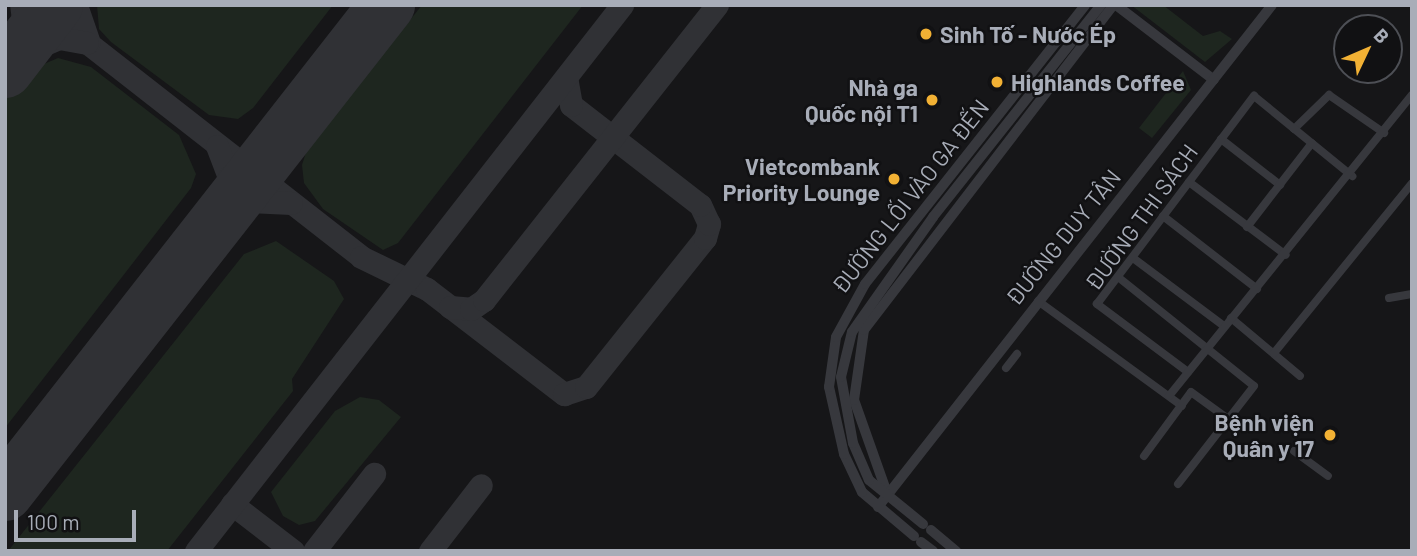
<!DOCTYPE html>
<meta charset="utf-8">
<style>
body{margin:0}
#map{position:relative;width:1417px;height:556px;overflow:hidden;background:#161618;font-family:Barlow,sans-serif}
div>[style]{position:absolute}
.green>*{inset:0;background:#1e261f}
.taxiway>*{height:23px;margin:-11.5px;padding:0 11.5px;transform-origin:11.5px;border-radius:11.5px;background:#303135}
.runway>*{height:56px;margin:-28px;padding:0 28px;transform-origin:28px;border-radius:28px;background:#303135}
.minor>*{height:8px;margin:-4px;padding:0 4px;transform-origin:4px;border-radius:4px;background:#37383d}
.tertiary>*{height:10px;margin:-5px;padding:0 5px;transform-origin:5px;border-radius:5px;background:#37383d}
.dots>*{width:19px;height:19px;translate:-50% -50%;box-sizing:border-box;border:4px solid #111113;border-radius:50%}
span{translate:-50% -50%;white-space:nowrap;text-align:center;line-height:1.15;-webkit-text-stroke:5px #111113;paint-order:stroke}
.poi-label{font-size:23px;color:#a8adb8;font-weight:700}
.left{translate:0 -50%;text-align:left}
.right{translate:-100% -50%;text-align:right}
.street-label{font-size:23px;color:#a8adb8}
.frame{position:absolute;inset:0;border:7px solid #a8adb8;pointer-events:none}
.north{position:absolute;left:1333px;top:14px;width:70px;height:70px;box-sizing:border-box;background:#111113;border:2px solid #4d4f55;border-radius:50%;rotate:46deg;font-size:19px;font-weight:700;line-height:28px;text-align:center;color:#a8adb8}
.north::after{content:'';display:block;margin:auto;width:24px;height:32px;background:#f2b134;clip-path:polygon(50% 0,100% 100%,50% 72%,0 100%)}
.scale{position:absolute;left:14px;top:510px;width:122px;height:32px;box-sizing:border-box;border:4px solid #a8adb8;border-top:0;padding-left:9px;font-size:21px;line-height:24px;white-space:nowrap;color:#a8adb8;-webkit-text-stroke:5px #111113;paint-order:stroke}
</style>
<div id="map">
<div class="green">
<div style="clip-path:polygon(97px 5px,333px 5px,253px 108px,238px 119px,209px 115px,111px 42px,99px 29px)"></div>
<div style="clip-path:polygon(422px 5px,583px 5px,398px 243px,383px 250px,323px 209px,304px 183px,302px 165px,307px 149px)"></div>
<div style="clip-path:polygon(1131px 5px,1163px 5px,1203px 36px,1220px 31px,1232px 39px,1205px 62px)"></div>
<div style="clip-path:polygon(58px 58px,91px 67px,179px 135px,196px 174px,191px 188px,5px 428px,5px 99px,25px 72px)"></div>
<div style="clip-path:polygon(1183px 71px,1191px 90px,1152px 138px,1139px 128px)"></div>
<div style="clip-path:polygon(276px 241px,334px 281px,344px 299px,292px 379px,293px 391px,167px 551px,8px 551px,244px 254px)"></div>
<div style="clip-path:polygon(360px 397px,379px 400px,401px 417px,315px 521px,299px 525px,283px 516px,271px 492px,335px 411px)"></div>
</div>
<div class="taxiway">
<div style="left:39px;top:5px;width:409px;rotate:38deg"></div>
<div style="left:361px;top:257px;width:73px;rotate:25.9deg"></div>
<div style="left:427px;top:289px;width:173px;rotate:37.5deg"></div>
<div style="left:564px;top:394px;width:23px;rotate:-18deg"></div>
<div style="left:586px;top:387px;width:191px;rotate:-51.4deg"></div>
<div style="left:705px;top:238px;width:15px;rotate:-74deg"></div>
<div style="left:709px;top:224px;width:21px;rotate:-115deg"></div>
<div style="left:700px;top:205px;width:163px;rotate:-142.2deg"></div>
<div style="left:571px;top:105px;width:28px;rotate:-100deg"></div>
<div style="left:76px;top:5px;width:39px;rotate:71deg"></div>
<div style="left:15px;top:57px;width:48px;rotate:-23.4deg"></div>
<div style="left:59px;top:38px;width:28px;rotate:10deg"></div>
<div style="left:15px;top:57px;width:30px;rotate:-73deg"></div>
<div style="left:24px;top:28px;width:23px;rotate:-97deg"></div>
<div style="left:217px;top:146px;width:33px;rotate:69deg"></div>
<div style="left:229px;top:177px;width:47px;rotate:104.9deg"></div>
<div style="left:217px;top:222px;width:40px;rotate:-32deg"></div>
<div style="left:251px;top:201px;width:40px;rotate:2.9deg"></div>
<div style="left:450px;top:307px;width:21px;rotate:5deg"></div>
<div style="left:471px;top:309px;width:16px;rotate:-35deg"></div>
<div style="left:484px;top:300px;width:376px;rotate:-51.7deg"></div>
<div style="left:232px;top:504px;width:77px;rotate:37.6deg"></div>
<div style="left:196px;top:551px;width:693px;rotate:-52.04deg"></div>
<div style="left:314px;top:551px;width:98px;rotate:-52.1deg"></div>
<div style="left:430px;top:551px;width:83px;rotate:-52.3deg"></div>
</div>
<div class="runway">
<div style="left:5px;top:70px;width:82px;rotate:-52.4deg"></div>
<div style="left:5px;top:493px;width:620px;rotate:-51.95deg"></div>
</div>
<div class="minor">
<div style="left:1294px;top:129px;width:49px;rotate:-44.2deg"></div>
<div style="left:1329px;top:95px;width:67px;rotate:34.6deg"></div>
<div style="left:1221px;top:139px;width:75px;rotate:37.9deg"></div>
<div style="left:1189px;top:182px;width:121px;rotate:37deg"></div>
<div style="left:1163px;top:216px;width:119px;rotate:37.8deg"></div>
<div style="left:1247px;top:227px;width:106px;rotate:-52.3deg"></div>
<div style="left:1133px;top:258px;width:114px;rotate:36.8deg"></div>
<div style="left:1118px;top:277px;width:174px;rotate:38.7deg"></div>
<div style="left:1254px;top:386px;width:124px;rotate:127.8deg"></div>
<div style="left:1389px;top:298px;width:23px;rotate:-10deg"></div>
<div style="left:1038px;top:301px;width:178px;rotate:36.1deg"></div>
<div style="left:1231px;top:318px;width:90px;rotate:40deg"></div>
<div style="left:1274px;top:353px;width:219px;rotate:-50.9deg"></div>
<div style="left:1006px;top:368px;width:18px;rotate:-52deg"></div>
<div style="left:1188px;top:372px;width:114px;rotate:-143.2deg"></div>
<div style="left:1097px;top:304px;width:261px;rotate:-53deg"></div>
<div style="left:1254px;top:96px;width:127px;rotate:39.2deg"></div>
<div style="left:1169px;top:396px;width:387px;rotate:-51.1deg"></div>
<div style="left:1294px;top:451px;width:42px;rotate:36.3deg"></div>
<div style="left:1144px;top:456px;width:79px;rotate:-53.7deg"></div>
<div style="left:1191px;top:392px;width:46px;rotate:36.1deg"></div>
</div>
<div class="tertiary">
<div style="left:1116px;top:5px;width:123px;rotate:37.4deg"></div>
<div style="left:887px;top:493px;width:99px;rotate:-109.5deg"></div>
<div style="left:854px;top:400px;width:71px;rotate:-81.9deg"></div>
<div style="left:864px;top:330px;width:409px;rotate:-52.5deg"></div>
<div style="left:878px;top:507px;width:638px;rotate:-51.87deg"></div>
<div style="left:923px;top:524px;width:70px;rotate:-140.8deg"></div>
<div style="left:869px;top:480px;width:40px;rotate:-113.4deg"></div>
<div style="left:853px;top:443px;width:67px;rotate:-100.3deg"></div>
<div style="left:841px;top:377px;width:46px;rotate:-76.3deg"></div>
<div style="left:852px;top:332px;width:141px;rotate:-54.8deg"></div>
<div style="left:933px;top:217px;width:270px;rotate:-51.6deg"></div>
<div style="left:931px;top:530px;width:33px;rotate:40deg"></div>
<div style="left:914px;top:536px;width:68px;rotate:-139.8deg"></div>
<div style="left:862px;top:492px;width:42px;rotate:-115.3deg"></div>
<div style="left:844px;top:454px;width:69px;rotate:-102.6deg"></div>
<div style="left:829px;top:387px;width:50px;rotate:-82deg"></div>
<div style="left:836px;top:337px;width:60px;rotate:-61.3deg"></div>
<div style="left:865px;top:284px;width:355px;rotate:-51.7deg"></div>
<div style="left:921px;top:542px;width:15px;rotate:37deg"></div>
</div>
<div class="dots">
<div style="left:926px;top:34px;background:#f2b134"></div>
<div style="left:997px;top:82px;background:#f2b134"></div>
<div style="left:932px;top:100px;background:#f2b134"></div>
<div style="left:894px;top:179px;background:#f2b134"></div>
<div style="left:1330px;top:435px;background:#f2b134"></div>
</div>
<div class="poi-label">
<span class="left" style="left:940px;top:34px">Sinh Tố - Nước Ép</span>
<span class="left" style="left:1011px;top:82px">Highlands Coffee</span>
<span class="right" style="left:918px;top:100px">Nhà ga<br>Quốc nội T1</span>
<span class="right" style="left:880px;top:179px">Vietcombank<br>Priority Lounge</span>
<span class="right" style="left:1314px;top:435px">Bệnh viện<br>Quân y 17</span>
</div>
<div class="street-label">
<span style="left:910px;top:196px;rotate:-52deg">ĐƯỜNG LỐI VÀO GA ĐẾN</span>
<span style="left:1141px;top:217px;rotate:-54deg">ĐƯỜNG THI SÁCH</span>
<span style="left:1063px;top:237px;rotate:-51deg">ĐƯỜNG DUY TÂN</span>
</div>
<div class="frame"></div>
<div class="north">B</div>
<div class="scale">100 m</div>
</div>
